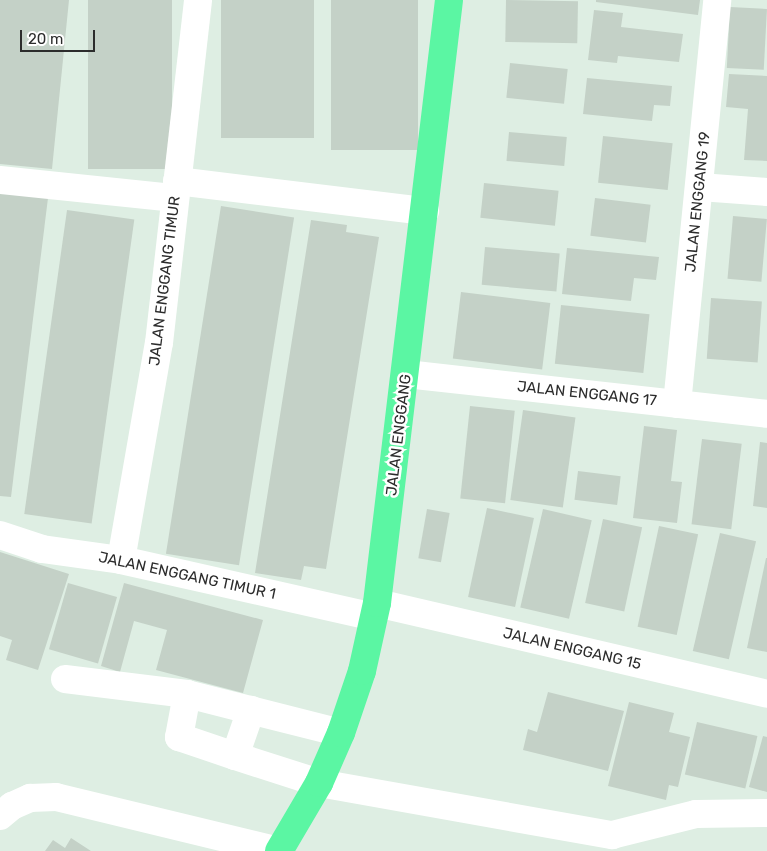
<!DOCTYPE html>
<style>
body{margin:0}
#map{position:relative;width:767px;height:851px;overflow:hidden;background:#deeee3;font-family:Rubik,sans-serif}
div>[style]{position:absolute}
.building>*{inset:0;background:#c4d1c7;transform-origin:0 0}
.minor>*{height:28px;margin:-14px;padding:0 14px;transform-origin:14px;border-radius:14px;background:#fff}
.major>*{height:28px;margin:-14px;padding:0 14px;transform-origin:14px;border-radius:14px;background:#5bf6a3}
span{translate:-50% -50%;white-space:nowrap;text-align:center;line-height:1.15;-webkit-text-stroke:5px #fff;paint-order:stroke}
.street-label{font-size:15px;color:#2c2c2c}
.scale{position:absolute;left:20px;top:30px;width:75px;height:22px;box-sizing:border-box;border:2px solid #2c2c2c;border-top:0;padding-left:6px;font-size:15px;line-height:18px;white-space:nowrap;color:#2c2c2c;-webkit-text-stroke:4px #fff;paint-order:stroke}
</style>
<div id="map">
<div class="building">
<div style="clip-path:polygon(0 0,69px 0,52px 169px,0 164px)"></div>
<div style="left:88px;top:0;width:84px;height:169px"></div>
<div style="left:221px;top:0;width:93px;height:138px"></div>
<div style="left:331px;top:0;width:87px;height:150px"></div>
<div style="left:506px;top:0;width:72px;height:42px;rotate:1deg"></div>
<div style="clip-path:polygon(596px 0,700px 0,698px 15px,596px 2px)"></div>
<div style="left:730px;top:7px;width:37px;height:61px;rotate:3deg"></div>
<div style="clip-path:polygon(594px 10px,623px 13px,621px 27px,683px 34px,679px 62px,618px 56px,617px 63px,588px 60px)"></div>
<div style="left:510px;top:63px;width:58px;height:35px;rotate:6deg"></div>
<div style="clip-path:polygon(729px 74px,767px 76px,767px 161px,744px 160px,748px 109px,726px 107px)"></div>
<div style="clip-path:polygon(587px 78px,672px 86px,670px 106px,654px 105px,652px 121px,583px 114px)"></div>
<div style="left:509px;top:132px;width:58px;height:29px;rotate:5deg"></div>
<div style="left:603px;top:136px;width:70px;height:47px;rotate:6deg"></div>
<div style="left:484px;top:183px;width:75px;height:35px;rotate:6deg"></div>
<div style="clip-path:polygon(0 192px,48px 198px,11px 497px,0 496px)"></div>
<div style="left:595px;top:198px;width:56px;height:38px;rotate:7deg"></div>
<div style="left:221px;top:206px;width:74px;height:352px;rotate:9deg"></div>
<div style="left:67px;top:210px;width:68px;height:307px;rotate:8deg"></div>
<div style="left:733px;top:216px;width:34px;height:63px;rotate:5deg"></div>
<div style="clip-path:polygon(311px 220px,347px 225px,346px 232px,379px 237px,326px 569px,304px 566px,301px 580px,255px 573px)"></div>
<div style="left:485px;top:247px;width:75px;height:38px;rotate:5deg"></div>
<div style="clip-path:polygon(567px 248px,659px 257px,656px 280px,634px 278px,631px 301px,562px 294px)"></div>
<div style="left:461px;top:292px;width:90px;height:67px;rotate:7deg"></div>
<div style="left:711px;top:298px;width:51px;height:61px;rotate:4deg"></div>
<div style="left:561px;top:305px;width:89px;height:59px;rotate:6deg"></div>
<div style="left:470px;top:406px;width:45px;height:93px;rotate:6deg"></div>
<div style="left:523px;top:410px;width:53px;height:91px;rotate:8deg"></div>
<div style="clip-path:polygon(644px 426px,677px 430px,671px 481px,682px 482px,677px 523px,633px 518px)"></div>
<div style="left:702px;top:439px;width:40px;height:86px;rotate:7deg"></div>
<div style="clip-path:polygon(760px 442px,767px 443px,767px 508px,753px 506px)"></div>
<div style="left:578px;top:471px;width:43px;height:29px;rotate:7deg"></div>
<div style="left:487px;top:508px;width:48px;height:91px;rotate:12deg"></div>
<div style="left:427px;top:509px;width:23px;height:50px;rotate:10deg"></div>
<div style="left:543px;top:509px;width:50px;height:101px;rotate:13deg"></div>
<div style="left:603px;top:519px;width:40px;height:86px;rotate:12deg"></div>
<div style="left:659px;top:526px;width:40px;height:103px;rotate:12deg"></div>
<div style="left:720px;top:533px;width:37px;height:121px;rotate:13deg"></div>
<div style="clip-path:polygon(0 552px,69px 574px,38px 670px,6px 660px,12px 640px,0 636px)"></div>
<div style="clip-path:polygon(766px 558px,767px 558px,767px 652px,747px 648px)"></div>
<div style="left:68px;top:583px;width:51px;height:69px;rotate:16deg"></div>
<div style="clip-path:polygon(124px 583px,263px 620px,243px 693px,156px 670px,167px 630px,134px 621px,120px 672px,101px 666px)"></div>
<div style="clip-path:polygon(548px 692px,624px 711px,608px 771px,523px 750px,528px 729px,537px 732px)"></div>
<div style="clip-path:polygon(629px 702px,674px 713px,669px 732px,690px 737px,678px 787px,669px 785px,666px 800px,608px 786px)"></div>
<div style="left:697px;top:722px;width:62px;height:54px;rotate:13deg"></div>
<div style="clip-path:polygon(763px 736px,767px 737px,767px 792px,749px 787px)"></div>
<div style="clip-path:polygon(71px 838px,91px 851px,45px 851px,53px 840px,65px 848px)"></div>
</div>
<div class="minor">
<div style="left:0;top:180px;width:176px;rotate:5.9deg"></div>
<div style="left:177px;top:181px;width:250px;rotate:6.9deg"></div>
<div style="left:700px;top:187px;width:67px;rotate:4.3deg"></div>
<div style="left:406px;top:374px;width:363px;rotate:6.3deg"></div>
<div style="left:677px;top:404px;width:406px;rotate:-84.3deg"></div>
<div style="left:0;top:535px;width:44px;rotate:18.4deg"></div>
<div style="left:42px;top:549px;width:80px;rotate:7.9deg"></div>
<div style="left:121px;top:560px;width:259px;rotate:12.7deg"></div>
<div style="left:121px;top:560px;width:220px;rotate:-80.1deg"></div>
<div style="left:159px;top:343px;width:345px;rotate:-83.5deg"></div>
<div style="left:377px;top:603px;width:400px;rotate:13.1deg"></div>
<div style="left:65px;top:679px;width:123px;rotate:7deg"></div>
<div style="left:187px;top:694px;width:159px;rotate:14.2deg"></div>
<div style="left:187px;top:694px;width:44px;rotate:100.5deg"></div>
<div style="left:179px;top:737px;width:59px;rotate:18.7deg"></div>
<div style="left:235px;top:756px;width:49px;rotate:-70.8deg"></div>
<div style="left:235px;top:756px;width:88px;rotate:17.8deg"></div>
<div style="left:319px;top:783px;width:298px;rotate:10.1deg"></div>
<div style="left:612px;top:835px;width:87px;rotate:-14deg"></div>
<div style="left:696px;top:814px;width:71px;rotate:-0.8deg"></div>
<div style="left:0;top:816px;width:16px;rotate:-40deg"></div>
<div style="left:12px;top:806px;width:20px;rotate:-24deg"></div>
<div style="left:30px;top:798px;width:26px;rotate:-2deg"></div>
<div style="left:56px;top:797px;width:229px;rotate:13.6deg"></div>
</div>
<div class="major">
<div style="left:279px;top:851px;width:79px;rotate:-59.5deg"></div>
<div style="left:319px;top:783px;width:55px;rotate:-66.3deg"></div>
<div style="left:341px;top:733px;width:65px;rotate:-71.3deg"></div>
<div style="left:362px;top:671px;width:70px;rotate:-77.6deg"></div>
<div style="left:377px;top:603px;width:607px;rotate:-83.19deg"></div>
</div>
<div class="street-label">
<span style="left:698px;top:202px;rotate:-84deg">JALAN ENGGANG 19</span>
<span style="left:165px;top:281px;rotate:-83deg">JALAN ENGGANG TIMUR</span>
<span style="left:587px;top:394px;rotate:6deg">JALAN ENGGANG 17</span>
<span style="left:399px;top:435px;rotate:-83deg">JALAN ENGGANG</span>
<span style="left:187px;top:576px;rotate:12deg">JALAN ENGGANG TIMUR 1</span>
<span style="left:572px;top:649px;rotate:13deg">JALAN ENGGANG 15</span>
</div>
<div class="scale">20 m</div>
</div>
